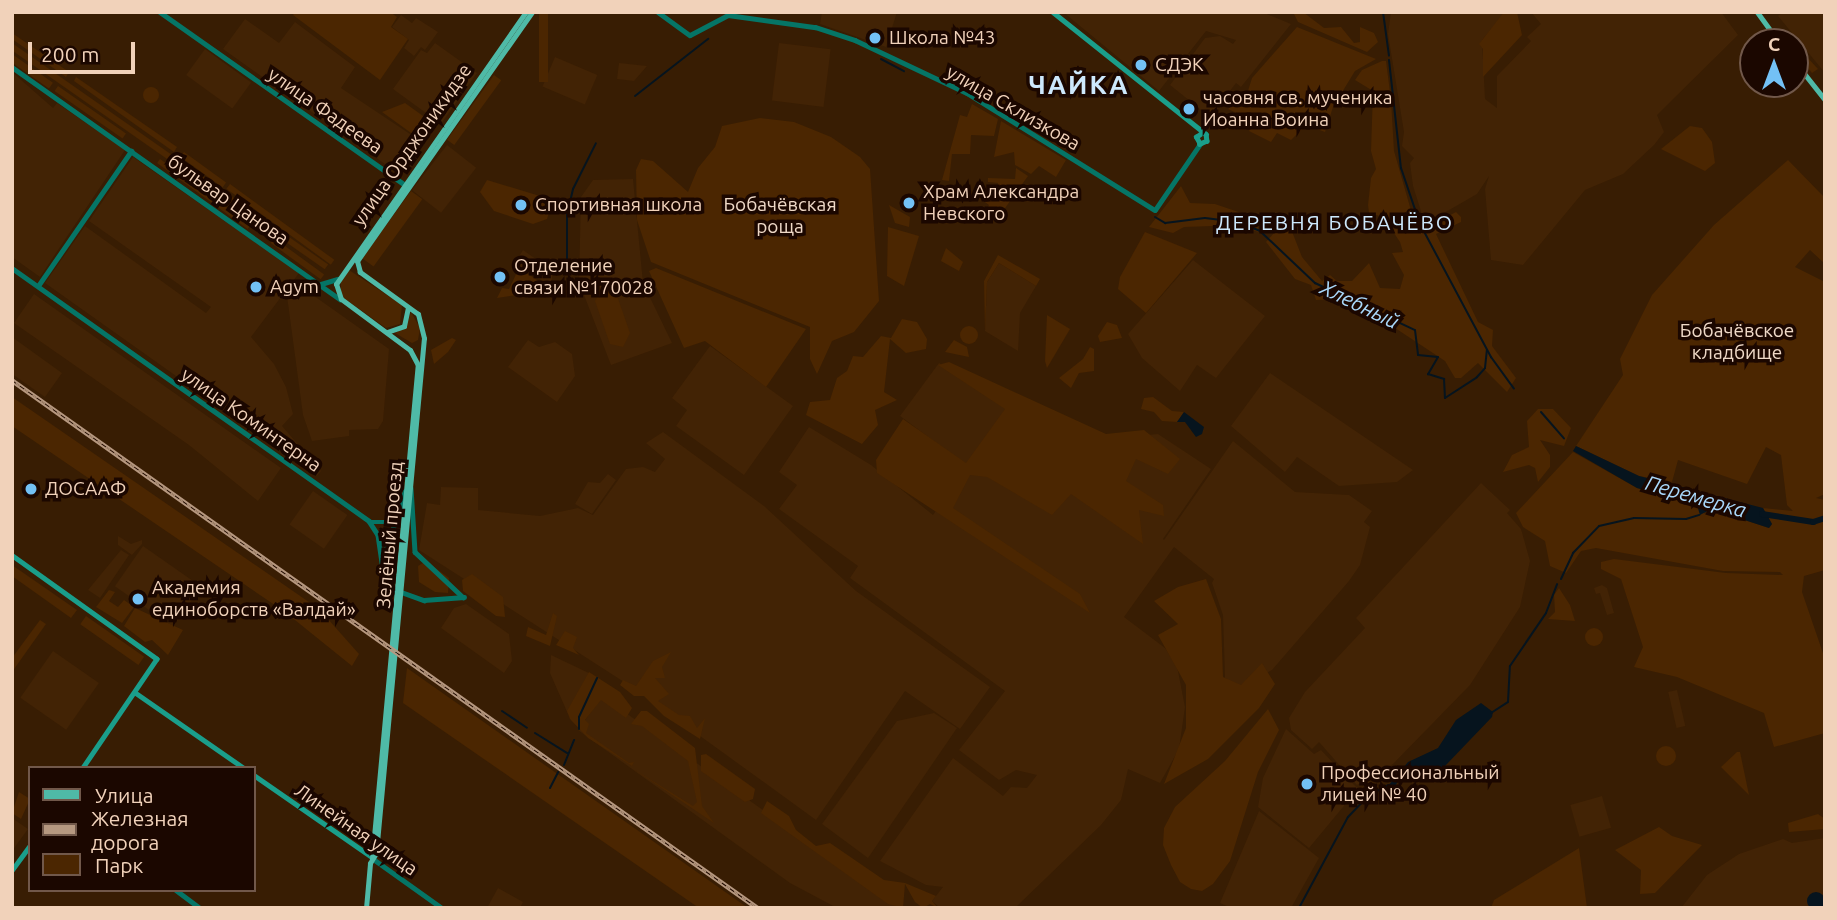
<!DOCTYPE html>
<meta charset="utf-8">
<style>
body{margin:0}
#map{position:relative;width:1837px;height:920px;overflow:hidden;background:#381d03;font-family:Ubuntu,sans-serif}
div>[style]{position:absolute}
.built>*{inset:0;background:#422305;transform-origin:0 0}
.green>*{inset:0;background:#4b2601;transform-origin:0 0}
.round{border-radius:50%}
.water>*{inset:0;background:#06141e}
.stream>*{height:2px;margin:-1px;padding:0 1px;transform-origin:1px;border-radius:1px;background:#06141e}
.river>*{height:6px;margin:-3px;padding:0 3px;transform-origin:3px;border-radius:3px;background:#06141e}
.tertiary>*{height:4.5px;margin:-2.25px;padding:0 2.25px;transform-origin:2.25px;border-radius:2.25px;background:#057566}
.secondary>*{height:4.5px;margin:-2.25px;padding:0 2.25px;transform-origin:2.25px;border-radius:2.25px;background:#1a9e8b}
.primary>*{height:5px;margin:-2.5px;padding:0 2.5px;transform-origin:2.5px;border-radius:2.5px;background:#4fbaa7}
.rail>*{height:4.5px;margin-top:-2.25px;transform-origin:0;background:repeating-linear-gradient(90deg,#1b0700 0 5px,#b69880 0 10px);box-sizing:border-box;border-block:2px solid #b69880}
.dots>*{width:19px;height:19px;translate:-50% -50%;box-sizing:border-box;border:4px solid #1b0700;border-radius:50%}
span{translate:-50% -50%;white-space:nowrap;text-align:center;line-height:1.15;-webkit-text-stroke:7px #1b0700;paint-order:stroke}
.poi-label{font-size:19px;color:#f1d2ba}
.left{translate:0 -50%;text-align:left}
.street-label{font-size:19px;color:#f1d2ba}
.park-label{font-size:19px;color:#efd9c7}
.neighbourhood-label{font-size:21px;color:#cde8fc;letter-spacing:2px}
.water-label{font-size:21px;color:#a9d8fa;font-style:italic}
.district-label{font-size:26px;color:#cde8fc;font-weight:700;letter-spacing:2px}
.frame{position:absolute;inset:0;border:14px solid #f1d2ba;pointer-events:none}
.legend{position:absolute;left:28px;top:766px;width:228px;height:126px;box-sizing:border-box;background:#1b0700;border:2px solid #71584a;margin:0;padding:9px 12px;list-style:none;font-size:21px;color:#f1d2ba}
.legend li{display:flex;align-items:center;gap:14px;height:35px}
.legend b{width:35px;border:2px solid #71584a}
.north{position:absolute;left:1739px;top:28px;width:70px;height:70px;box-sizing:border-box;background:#1b0700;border:2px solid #71584a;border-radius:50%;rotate:0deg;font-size:19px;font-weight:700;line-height:28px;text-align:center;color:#f1d2ba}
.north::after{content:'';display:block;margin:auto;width:24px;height:32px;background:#73c1f5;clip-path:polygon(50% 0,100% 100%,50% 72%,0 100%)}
.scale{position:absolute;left:28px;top:42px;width:107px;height:32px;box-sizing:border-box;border:4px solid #f1d2ba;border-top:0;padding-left:9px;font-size:21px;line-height:24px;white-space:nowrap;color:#f1d2ba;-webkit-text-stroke:5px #1b0700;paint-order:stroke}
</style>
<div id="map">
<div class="built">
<div style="clip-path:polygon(822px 12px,897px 12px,886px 47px,820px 24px)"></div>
<div style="clip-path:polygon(1063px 12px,1262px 12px,1291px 24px,1241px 87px,1236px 83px,1210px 117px,1170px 85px,1205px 38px,1220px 36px,1233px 44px,1236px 40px,1206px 31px,1159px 91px)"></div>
<div style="clip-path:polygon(1391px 12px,1506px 12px,1482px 40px,1485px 99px,1497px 108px,1497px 76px,1531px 41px,1527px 37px,1541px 24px,1531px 12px,1721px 12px,1738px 35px,1657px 115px,1664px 132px,1654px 145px,1623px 174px,1585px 190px,1523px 265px,1491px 260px,1485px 189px,1489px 176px,1477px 194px,1425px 224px,1413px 186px,1410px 163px,1414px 158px,1402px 146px,1404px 132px,1388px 34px)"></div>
<div style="clip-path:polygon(1783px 12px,1825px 12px,1825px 73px,1778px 16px)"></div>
<div style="clip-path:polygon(401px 15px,412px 23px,416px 18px,438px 32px,425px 50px,421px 47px,414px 56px,404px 48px,409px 40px,392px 27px)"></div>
<div style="clip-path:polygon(245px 19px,279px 43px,295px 22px,355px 67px,341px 88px,422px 142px,399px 174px,223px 49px)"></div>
<div style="clip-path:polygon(435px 43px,477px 73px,441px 124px,393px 89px,421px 50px,427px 53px)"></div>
<div style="left:779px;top:43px;width:52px;height:58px;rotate:7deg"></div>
<div style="left:205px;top:49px;width:57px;height:32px;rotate:36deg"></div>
<div style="left:555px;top:57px;width:46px;height:32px;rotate:23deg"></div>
<div style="clip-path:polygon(619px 63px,647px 66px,634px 81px,617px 79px)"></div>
<div style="clip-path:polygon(12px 72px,53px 108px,57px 103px,125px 150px,40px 277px,12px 257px)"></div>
<div style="left:447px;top:145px;width:37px;height:57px;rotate:38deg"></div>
<div style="clip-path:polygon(133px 157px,299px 273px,251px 337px,274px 364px,286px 387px,293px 414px,282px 426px,321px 471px,317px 476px,45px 283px,85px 226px,206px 313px,211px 307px,89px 221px)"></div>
<div style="clip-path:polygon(633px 179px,643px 283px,672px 343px,611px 365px,579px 282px,581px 197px,593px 180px)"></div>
<div style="clip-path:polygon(523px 250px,553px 271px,551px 285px,520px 269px,516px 261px)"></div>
<div style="clip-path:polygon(1193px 260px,1265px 316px,1216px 378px,1197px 365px,1180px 391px,1142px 358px,1128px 334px)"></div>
<div style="clip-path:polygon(999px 263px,1036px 286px,1020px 313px,1018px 351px,985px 331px,987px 282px)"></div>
<div style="clip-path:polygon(310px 293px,389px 349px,383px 421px,378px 429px,349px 430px,349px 436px,312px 441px,303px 415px,287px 296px)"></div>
<div style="clip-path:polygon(34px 294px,281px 468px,258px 501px,189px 445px,14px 323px)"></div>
<div style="clip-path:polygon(12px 337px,62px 373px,45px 397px,12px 374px)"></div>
<div style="clip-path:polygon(528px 340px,539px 347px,555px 342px,572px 354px,575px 376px,557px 402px,508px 367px)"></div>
<div style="clip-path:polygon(710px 346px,793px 406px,744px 475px,676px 426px,687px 410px,672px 398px)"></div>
<div style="clip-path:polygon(939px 363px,1007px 407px,1102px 439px,1158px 434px,1211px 469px,1163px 539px,1164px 540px,1233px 441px,1295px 492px,1349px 495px,1372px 511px,1364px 522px,1370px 527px,1360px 565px,1349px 581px,1272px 670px,1239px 688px,1225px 678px,1223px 615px,1212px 583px,1214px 579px,1174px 547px,1124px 617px,1165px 648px,1177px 666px,1185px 707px,1179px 749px,1160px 783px,1128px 769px,1121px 800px,1101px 825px,1015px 908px,940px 908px,932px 901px,943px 887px,926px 885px,880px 861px,953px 758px,1003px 796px,1011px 787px,1027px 788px,1037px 775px,1016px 770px,999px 780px,959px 750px,1005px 691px,850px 578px,858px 566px,779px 509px,797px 485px,779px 472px,809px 427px,871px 465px,933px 515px,967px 466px,900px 416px)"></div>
<div style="clip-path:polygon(1270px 373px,1413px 470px,1397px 482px,1339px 486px,1297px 457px,1285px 472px,1231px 426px)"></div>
<div style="clip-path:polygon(663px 432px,764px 506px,856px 591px,990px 687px,960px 729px,905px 691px,816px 820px,638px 691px,419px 550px,427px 503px,440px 505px,441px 487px,478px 488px,478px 510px,540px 516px,578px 508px,593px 515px,626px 469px,643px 467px,655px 472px,665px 459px,646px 443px)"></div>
<div style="clip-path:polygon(608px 474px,616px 480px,592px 514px,575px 504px,588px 482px,600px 483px)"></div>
<div style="clip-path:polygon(1481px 483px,1510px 510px,1507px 513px,1521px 529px,1530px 561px,1520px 607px,1470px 685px,1393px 764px,1357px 785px,1319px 742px,1312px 749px,1291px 730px,1289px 718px,1305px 692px,1365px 628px,1356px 618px)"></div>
<div style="left:313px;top:491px;width:42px;height:41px;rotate:35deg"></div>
<div style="clip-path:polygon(118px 536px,131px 544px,142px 540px,142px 544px,132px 555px,118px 545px)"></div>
<div style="left:143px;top:546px;width:71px;height:49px;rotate:35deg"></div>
<div style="clip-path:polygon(121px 550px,129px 555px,100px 598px,88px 590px)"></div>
<div style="clip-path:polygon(1602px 585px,1607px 588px,1614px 613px,1607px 615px,1600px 593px,1596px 594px,1594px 588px)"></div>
<div style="clip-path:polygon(466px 604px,509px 634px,512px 661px,504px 673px,441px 628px,454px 608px)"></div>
<div style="left:53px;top:651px;width:56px;height:57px;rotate:35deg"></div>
<div style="clip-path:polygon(551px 655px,591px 674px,568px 714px,550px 673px)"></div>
<div style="left:1677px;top:690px;width:37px;height:9px;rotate:77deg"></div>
<div style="clip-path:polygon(602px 696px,901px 908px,837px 908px,790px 883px,578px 730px)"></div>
<div style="clip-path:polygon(934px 713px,957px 728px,868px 858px,822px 824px,897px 721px)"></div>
<div style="clip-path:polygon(1286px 729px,1314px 754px,1321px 750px,1358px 789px,1309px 848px,1258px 807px,1263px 778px)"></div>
<div style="left:1602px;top:796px;width:33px;height:33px;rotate:74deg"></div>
<div style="clip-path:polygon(1259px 811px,1319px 858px,1291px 908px,1231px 908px,1220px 903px)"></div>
<div style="clip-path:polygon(12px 818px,28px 829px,12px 851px)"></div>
<div style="clip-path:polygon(1825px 838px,1825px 908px,1681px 908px,1707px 875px,1739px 854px,1783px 839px,1792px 843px)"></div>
<div style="clip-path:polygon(498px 888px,523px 902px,520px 908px,487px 908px)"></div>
</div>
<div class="green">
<div style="clip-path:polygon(295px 12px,390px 12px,397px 17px,391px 27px,408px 39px,380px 80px,293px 15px)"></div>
<div style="left:539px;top:12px;width:9px;height:70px"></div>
<div style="clip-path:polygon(1293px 12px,1303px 12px,1324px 28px,1341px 27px,1354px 43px,1360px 42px,1360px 27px,1374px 33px,1378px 42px,1367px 52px,1298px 22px)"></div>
<div style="clip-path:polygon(1504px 12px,1517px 12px,1522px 35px,1483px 77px,1483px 49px,1479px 44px)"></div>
<div style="clip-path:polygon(1297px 27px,1376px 59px,1355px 71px,1333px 107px,1325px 132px,1306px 125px,1291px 140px,1277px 133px,1271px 142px,1249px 131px,1254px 121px,1228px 109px,1247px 94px,1252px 78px)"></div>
<div style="clip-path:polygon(12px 33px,69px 72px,66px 77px,12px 39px)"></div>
<div style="left:12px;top:43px;width:386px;height:6px;rotate:35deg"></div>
<div style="clip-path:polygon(1795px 44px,1818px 69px,1812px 73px,1795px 53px)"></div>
<div style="left:12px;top:54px;width:50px;height:7px;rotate:35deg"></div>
<div style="clip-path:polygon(1382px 61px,1386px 61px,1391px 100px,1394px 151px,1416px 228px,1428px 227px,1456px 212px,1461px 217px,1461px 222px,1436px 234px,1478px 322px,1493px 330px,1492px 346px,1516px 378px,1507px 392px,1478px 363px,1461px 378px,1455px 378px,1445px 361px,1386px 322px,1353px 311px,1338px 299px,1316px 300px,1311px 285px,1295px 279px,1266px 242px,1274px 233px,1291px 229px,1302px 257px,1322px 281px,1330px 275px,1337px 281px,1352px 281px,1369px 263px,1380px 288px,1400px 289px,1404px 275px,1392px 253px,1403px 252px,1400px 242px,1383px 217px,1369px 213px,1368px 205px,1371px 178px,1376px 169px,1371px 151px,1373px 91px,1355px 80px,1362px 70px)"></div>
<div style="left:494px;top:75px;width:9px;height:80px;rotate:36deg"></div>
<div style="clip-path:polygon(76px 77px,177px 147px,174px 152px,74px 81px)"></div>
<div style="left:58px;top:86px;width:83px;height:6px;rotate:35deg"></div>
<div class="round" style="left:143px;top:87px;width:16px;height:16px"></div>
<div style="clip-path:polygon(405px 103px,437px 126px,425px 143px,382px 112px)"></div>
<div style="clip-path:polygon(972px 104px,998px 119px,994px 136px,971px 135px,970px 154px,952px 154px,949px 181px,942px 180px,960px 115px,967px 117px)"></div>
<div style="clip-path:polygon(760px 118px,794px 122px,831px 137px,860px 157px,870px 169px,879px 301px,854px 332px,832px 341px,817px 374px,810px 359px,810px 327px,651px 262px,637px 220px,636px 170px,641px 159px,653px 161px,688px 192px,698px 168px,715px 147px,722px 126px)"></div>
<div style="clip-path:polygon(1001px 121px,1066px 160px,1056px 177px,1039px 166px,1031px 174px,1015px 165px,1014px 152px,994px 157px)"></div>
<div style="clip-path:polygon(1690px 126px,1702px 128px,1712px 142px,1715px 163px,1705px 171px,1661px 149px)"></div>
<div style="left:184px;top:152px;width:52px;height:6px;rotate:36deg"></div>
<div style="left:160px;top:159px;width:112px;height:5px;rotate:36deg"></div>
<div style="clip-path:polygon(1788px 160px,1825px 198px,1825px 264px,1810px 250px,1795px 267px,1825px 282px,1825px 494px,1816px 498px,1825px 500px,1825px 570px,1804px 576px,1802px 592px,1825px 659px,1825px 733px,1774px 747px,1764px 713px,1677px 677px,1634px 667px,1643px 647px,1621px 579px,1601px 569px,1601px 562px,1614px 559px,1726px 573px,1783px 575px,1780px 572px,1723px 571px,1596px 548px,1581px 551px,1566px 573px,1550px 566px,1545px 541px,1523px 527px,1516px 513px,1573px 452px,1637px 488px,1698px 505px,1705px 514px,1710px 509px,1769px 528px,1772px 524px,1763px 508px,1793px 511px,1787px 505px,1781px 455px,1766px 447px,1747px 484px,1678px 460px,1672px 482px,1639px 476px,1576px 446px,1623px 375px,1620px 359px,1652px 295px,1714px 225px)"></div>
<div style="clip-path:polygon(1016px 168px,1028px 176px,998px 218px,986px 211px,989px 205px,982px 200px,987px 193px,998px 193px,998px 183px,988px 182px,988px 178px,1015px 179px)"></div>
<div style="clip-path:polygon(487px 180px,553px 200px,547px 219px,533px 224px,494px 211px,480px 192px)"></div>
<div style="left:230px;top:184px;width:129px;height:6px;rotate:36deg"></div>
<div style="clip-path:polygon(1181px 186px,1190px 203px,1215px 204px,1259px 219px,1258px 232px,1240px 225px,1184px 227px,1173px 233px,1149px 227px)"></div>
<div style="left:411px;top:191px;width:14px;height:83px;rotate:36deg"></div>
<div style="clip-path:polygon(889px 205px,910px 217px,909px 227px,895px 223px)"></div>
<div style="clip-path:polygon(888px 227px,919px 236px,904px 286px,887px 276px)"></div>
<div style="clip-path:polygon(1145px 232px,1197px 253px,1146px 313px,1118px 289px,1120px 277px)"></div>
<div style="left:274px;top:238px;width:62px;height:6px;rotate:36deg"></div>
<div style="clip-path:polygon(946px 248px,963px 262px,959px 271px,941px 261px)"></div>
<div style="clip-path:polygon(998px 255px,1040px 279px,1036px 286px,999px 263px,987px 282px,985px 331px,984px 281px)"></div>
<div style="clip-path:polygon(519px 268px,537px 280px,529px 293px,497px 298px,502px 288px,509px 289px)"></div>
<div style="clip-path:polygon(656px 268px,806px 329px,766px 387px,705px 341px,684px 348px,649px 271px)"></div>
<div style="clip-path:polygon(349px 270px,402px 305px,400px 324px,386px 328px,341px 296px,341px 282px)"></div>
<div style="clip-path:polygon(603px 287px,615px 290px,630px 333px,623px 347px,610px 344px,595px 301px)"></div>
<div style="clip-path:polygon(411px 312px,420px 328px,418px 340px,412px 343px,395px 333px,406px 327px)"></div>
<div style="clip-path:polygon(1047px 315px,1070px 329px,1047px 368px,1045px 361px)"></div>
<div style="clip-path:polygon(902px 319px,917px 322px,927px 339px,926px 349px,906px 353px,890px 339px,884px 392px,897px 400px,875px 410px,878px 425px,862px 444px,806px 415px,810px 402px,830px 400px,837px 378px,847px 371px,853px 356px,863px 357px,881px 336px,891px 338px)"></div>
<div style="clip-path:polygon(1107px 322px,1117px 325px,1122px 338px,1100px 342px,1098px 336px)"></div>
<div class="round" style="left:960px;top:326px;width:18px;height:18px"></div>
<div style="clip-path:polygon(452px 338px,456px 340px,448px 352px,434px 364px,431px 350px)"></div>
<div style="clip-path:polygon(954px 340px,967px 347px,969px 357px,945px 352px)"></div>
<div style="clip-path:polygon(1090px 347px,1094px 349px,1094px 371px,1079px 373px,1071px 388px,1059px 378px,1083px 359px)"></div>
<div style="clip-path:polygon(949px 362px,1106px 434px,1144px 430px,1180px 459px,1168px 474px,1136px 459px,1126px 481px,1163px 505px,1164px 516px,1139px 510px,1143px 544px,1071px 494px,1052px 515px,987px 477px,970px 475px,953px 508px,1080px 594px,1090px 613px,877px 473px,876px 460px,903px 419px,966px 463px,1005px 409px,938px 365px)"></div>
<div style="clip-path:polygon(12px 397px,319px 609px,359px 654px,352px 666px,285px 612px,12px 426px)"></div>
<div style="clip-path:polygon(1153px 397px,1172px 411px,1184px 412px,1177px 422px,1162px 421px,1154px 412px,1141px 409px,1144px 398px)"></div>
<div style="clip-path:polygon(1538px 409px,1553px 409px,1571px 428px,1564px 446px,1540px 440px,1550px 455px,1550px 467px,1538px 482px,1535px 468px,1529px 465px,1503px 472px,1512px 455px,1529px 447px,1527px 421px)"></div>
<div style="clip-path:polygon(426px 561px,449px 578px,448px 593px,435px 592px,419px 582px,418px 566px)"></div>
<div style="clip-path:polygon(12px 565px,77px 610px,71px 618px,12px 576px)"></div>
<div style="clip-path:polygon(472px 574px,503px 597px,505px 617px,496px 616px,463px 591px,462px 580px)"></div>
<div style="clip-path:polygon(1206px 579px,1221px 619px,1223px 677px,1241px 685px,1262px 663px,1275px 684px,1259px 708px,1208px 759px,1164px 784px,1186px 728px,1186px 685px,1158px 635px,1178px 624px,1154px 601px,1178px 587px)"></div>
<div style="clip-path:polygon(1559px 588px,1570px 605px,1575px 621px,1548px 619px,1555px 612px,1554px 595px)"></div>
<div style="clip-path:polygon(109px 590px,115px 592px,109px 601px,118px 607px,124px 600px,134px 607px,122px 623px,96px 607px)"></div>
<div style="clip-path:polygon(135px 608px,183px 630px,168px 655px,152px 640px,145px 642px,124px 626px)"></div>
<div style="clip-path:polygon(553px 613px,557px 616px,550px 646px,526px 636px,528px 627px,546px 635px)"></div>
<div style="left:86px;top:616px;width:71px;height:10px;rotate:35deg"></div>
<div style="clip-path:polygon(40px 620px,46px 624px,12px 672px,12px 658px)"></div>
<div class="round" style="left:1585px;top:628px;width:18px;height:18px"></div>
<div style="clip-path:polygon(565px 631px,577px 637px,573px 648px,579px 655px,556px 645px)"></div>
<div style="clip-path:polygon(671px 652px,662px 667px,665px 678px,655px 678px,669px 694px,658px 701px,679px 715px,690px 716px,697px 728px,705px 718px,700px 739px,664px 716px,644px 696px,634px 696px,620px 685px,623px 680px,636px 686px,653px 661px)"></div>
<div style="clip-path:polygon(407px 668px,748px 908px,699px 908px,403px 703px)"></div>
<div style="clip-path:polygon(589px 672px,620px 692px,632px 708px,626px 718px,601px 700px,585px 720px,589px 724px,586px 733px,629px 763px,634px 762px,632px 766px,588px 738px,570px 719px,567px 711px)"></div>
<div style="clip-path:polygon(1268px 709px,1279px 730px,1258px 772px,1230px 861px,1213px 884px,1202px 891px,1191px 889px,1180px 882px,1171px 865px,1163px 845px,1164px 828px,1175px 807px,1225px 761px)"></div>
<div style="clip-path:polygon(641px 711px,647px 711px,695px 748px,702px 806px,714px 823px,635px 770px,693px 806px,697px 802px,688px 761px,642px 726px,631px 724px)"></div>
<div class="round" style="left:1656px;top:746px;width:20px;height:20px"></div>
<div style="clip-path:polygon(1737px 752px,1740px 752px,1749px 795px,1721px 767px)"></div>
<div style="clip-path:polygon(706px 754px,755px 789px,753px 799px,745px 802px,701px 771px,701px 755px)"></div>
<div style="clip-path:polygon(19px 792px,30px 799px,21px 819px,12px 813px)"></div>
<div style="clip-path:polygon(767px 801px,789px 816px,796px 830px,816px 846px,830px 843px,884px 880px,905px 883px,936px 896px,932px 901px,938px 908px,930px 904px,923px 908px,915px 902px,905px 884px,903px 908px,888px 904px,761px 813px)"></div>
<div style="clip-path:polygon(1818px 814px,1825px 819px,1825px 829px,1789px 832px,1788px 823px)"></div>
<div style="clip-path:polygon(1659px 827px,1672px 836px,1702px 845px,1655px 893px,1640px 894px,1641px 870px,1615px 850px)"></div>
<div style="clip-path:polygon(1579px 848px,1587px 908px,1491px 908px,1494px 900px)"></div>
</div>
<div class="water">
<div style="clip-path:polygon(1184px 412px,1204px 427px,1202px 434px,1196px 437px,1185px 422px,1177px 422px)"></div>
<div style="clip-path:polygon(1576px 446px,1639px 476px,1763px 508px,1772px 524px,1769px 528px,1711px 509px,1700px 515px,1697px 505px,1637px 488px,1573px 451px)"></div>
<div style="clip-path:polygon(1481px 703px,1493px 712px,1492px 717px,1445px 766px,1423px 773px,1417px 767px,1406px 769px,1393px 789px,1388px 786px,1408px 762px,1438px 748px,1456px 720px)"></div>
<div class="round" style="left:1807px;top:892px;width:18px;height:18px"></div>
</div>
<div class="stream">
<div style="left:1383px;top:12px;width:44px;rotate:82.2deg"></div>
<div style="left:881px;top:59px;width:26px;rotate:28deg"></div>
<div style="left:1389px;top:60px;width:109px;rotate:83.7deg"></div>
<div style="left:1401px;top:168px;width:59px;rotate:71.3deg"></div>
<div style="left:1420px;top:224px;width:151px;rotate:61.9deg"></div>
<div style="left:1491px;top:357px;width:39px;rotate:54deg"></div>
<div style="left:635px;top:96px;width:93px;rotate:-38deg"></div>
<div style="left:1155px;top:217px;width:12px;rotate:31deg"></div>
<div style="left:1165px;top:223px;width:40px;rotate:-7.1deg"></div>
<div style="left:1205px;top:218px;width:33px;rotate:7deg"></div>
<div style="left:1238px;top:222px;width:24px;rotate:22deg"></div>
<div style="left:1260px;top:231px;width:76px;rotate:43.4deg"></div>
<div style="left:1315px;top:283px;width:110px;rotate:25.2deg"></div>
<div style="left:1415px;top:330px;width:25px;rotate:83deg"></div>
<div style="left:1418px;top:355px;width:20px;rotate:6deg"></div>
<div style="left:1438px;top:357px;width:20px;rotate:120deg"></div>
<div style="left:1428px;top:374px;width:17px;rotate:17deg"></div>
<div style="left:1444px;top:379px;width:19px;rotate:87deg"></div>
<div style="left:1445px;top:398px;width:38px;rotate:-33deg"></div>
<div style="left:1477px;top:377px;width:12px;rotate:-48deg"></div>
<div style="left:1485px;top:368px;width:18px;rotate:-84deg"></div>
<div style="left:567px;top:271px;width:56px;rotate:-90deg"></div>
<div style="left:567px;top:215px;width:27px;rotate:-77deg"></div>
<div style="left:573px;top:189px;width:51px;rotate:-63.4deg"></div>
<div style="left:1541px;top:412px;width:35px;rotate:49deg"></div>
<div style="left:1561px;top:579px;width:29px;rotate:-65deg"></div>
<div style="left:1573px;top:553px;width:37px;rotate:-46deg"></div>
<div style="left:1599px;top:526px;width:36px;rotate:-13deg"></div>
<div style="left:1634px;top:518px;width:52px;rotate:1.1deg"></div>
<div style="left:1686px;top:519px;width:14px;rotate:-17deg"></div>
<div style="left:502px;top:711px;width:30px;rotate:34deg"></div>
<div style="left:1491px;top:713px;width:20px;rotate:-33deg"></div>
<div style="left:1508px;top:702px;width:36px;rotate:-87deg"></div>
<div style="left:1510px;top:666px;width:64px;rotate:-55.8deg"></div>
<div style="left:1546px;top:613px;width:31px;rotate:-69deg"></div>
<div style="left:579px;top:729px;width:12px;rotate:-90deg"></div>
<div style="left:579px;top:717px;width:43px;rotate:-65.2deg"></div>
<div style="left:535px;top:733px;width:38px;rotate:32deg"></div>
<div style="left:564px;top:765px;width:27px;rotate:-68deg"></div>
<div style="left:550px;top:788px;width:18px;rotate:-63deg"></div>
<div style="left:1299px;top:908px;width:103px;rotate:-61.7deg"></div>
<div style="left:1348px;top:817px;width:30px;rotate:-46deg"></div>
<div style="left:1369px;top:795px;width:22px;rotate:-27deg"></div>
</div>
<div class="river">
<div style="left:1762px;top:514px;width:52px;rotate:8.9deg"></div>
<div style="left:1813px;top:522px;width:13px;rotate:-18deg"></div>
</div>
<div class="tertiary">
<div style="left:160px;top:12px;width:299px;rotate:35.2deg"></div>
<div style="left:658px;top:12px;width:39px;rotate:36deg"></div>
<div style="left:690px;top:35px;width:43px;rotate:-27.8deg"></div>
<div style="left:728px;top:15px;width:88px;rotate:7.9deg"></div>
<div style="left:815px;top:27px;width:42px;rotate:18deg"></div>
<div style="left:855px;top:40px;width:124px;rotate:25.3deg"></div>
<div style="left:967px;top:93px;width:221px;rotate:31.9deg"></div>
<div style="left:1155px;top:210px;width:80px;rotate:-55.7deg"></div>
<div style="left:12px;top:67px;width:402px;rotate:35.3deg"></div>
<div style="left:12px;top:268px;width:438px;rotate:35.3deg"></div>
<div style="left:369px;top:521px;width:17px;rotate:57deg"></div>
<div style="left:378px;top:535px;width:41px;rotate:81.7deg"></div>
<div style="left:384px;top:576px;width:16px;rotate:55deg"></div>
<div style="left:393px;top:589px;width:33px;rotate:20deg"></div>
<div style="left:424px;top:600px;width:40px;rotate:-4.3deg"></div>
<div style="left:321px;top:284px;width:17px;rotate:-17deg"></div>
<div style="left:38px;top:286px;width:164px;rotate:-55.4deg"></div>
<div style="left:411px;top:488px;width:64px;rotate:86.4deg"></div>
<div style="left:415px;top:552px;width:66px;rotate:43.2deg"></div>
<div style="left:371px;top:522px;width:22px"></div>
<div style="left:383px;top:559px;width:71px;rotate:-72.1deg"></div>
<div style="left:372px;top:858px;width:86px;rotate:35.5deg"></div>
<div style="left:176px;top:890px;width:30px;rotate:37deg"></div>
</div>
<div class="secondary">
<div style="left:1053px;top:12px;width:196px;rotate:38.6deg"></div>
<div style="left:1206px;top:134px;width:7px;rotate:82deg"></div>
<div style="left:1207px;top:141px;width:8px;rotate:157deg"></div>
<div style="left:1200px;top:144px;width:8px;rotate:-120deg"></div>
<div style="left:1196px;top:137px;width:9px;rotate:-36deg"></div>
<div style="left:12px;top:555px;width:178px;rotate:35.6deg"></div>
<div style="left:157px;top:659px;width:132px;rotate:124.2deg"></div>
<div style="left:136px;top:693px;width:131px;rotate:34.8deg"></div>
<div style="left:254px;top:775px;width:144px;rotate:34.8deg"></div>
<div style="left:12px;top:870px;width:31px;rotate:-54deg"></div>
</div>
<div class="primary">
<div style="left:1757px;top:12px;width:37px;rotate:54deg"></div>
<div style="left:1795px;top:62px;width:48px;rotate:51.7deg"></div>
<div style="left:387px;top:332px;width:18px;rotate:-19deg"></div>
<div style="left:404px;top:326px;width:19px;rotate:-78deg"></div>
<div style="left:372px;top:858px;width:495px;rotate:-84.7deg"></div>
<div style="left:418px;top:365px;width:17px;rotate:-118deg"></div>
<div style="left:410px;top:350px;width:86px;rotate:-143.5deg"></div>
<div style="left:341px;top:299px;width:16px;rotate:-108deg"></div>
<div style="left:336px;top:284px;width:332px;rotate:-55.1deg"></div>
<div style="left:366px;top:908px;width:45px;rotate:-84.9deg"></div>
<div style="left:370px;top:863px;width:12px;rotate:-59deg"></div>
<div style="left:376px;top:853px;width:517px;rotate:-84.68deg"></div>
<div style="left:424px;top:338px;width:25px;rotate:-104deg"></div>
<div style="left:418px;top:314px;width:72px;rotate:-144.1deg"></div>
<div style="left:360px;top:272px;width:11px;rotate:-105deg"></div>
<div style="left:357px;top:261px;width:304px;rotate:-54.9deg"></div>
</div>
<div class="rail">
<div style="left:12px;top:380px;width:914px;rotate:35.29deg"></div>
</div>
<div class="dots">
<div style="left:875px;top:38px;background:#73c1f5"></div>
<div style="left:1141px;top:65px;background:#73c1f5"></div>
<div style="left:1189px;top:109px;background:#73c1f5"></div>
<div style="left:909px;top:203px;background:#73c1f5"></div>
<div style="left:521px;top:205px;background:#73c1f5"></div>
<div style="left:500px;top:277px;background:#73c1f5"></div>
<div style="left:256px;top:287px;background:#73c1f5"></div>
<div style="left:31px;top:489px;background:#73c1f5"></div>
<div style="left:138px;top:599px;background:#73c1f5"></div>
<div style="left:1307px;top:784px;background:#73c1f5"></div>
</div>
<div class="poi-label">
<span class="left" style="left:889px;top:38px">Школа №43</span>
<span class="left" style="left:1155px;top:65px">СДЭК</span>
<span class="left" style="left:1203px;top:109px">часовня св. мученика<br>Иоанна Воина</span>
<span class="left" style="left:923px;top:203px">Храм Александра<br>Невского</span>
<span class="left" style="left:535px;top:205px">Спортивная школа</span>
<span class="left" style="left:514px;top:277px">Отделение<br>связи №170028</span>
<span class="left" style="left:270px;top:287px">Agym</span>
<span class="left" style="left:45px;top:489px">ДОСААФ</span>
<span class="left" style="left:152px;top:599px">Академия<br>единоборств «Валдай»</span>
<span class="left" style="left:1321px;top:784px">Профессиональный<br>лицей № 40</span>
</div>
<div class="street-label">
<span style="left:1013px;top:108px;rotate:30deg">улица Склизкова</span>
<span style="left:325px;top:111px;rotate:35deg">улица Фадеева</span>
<span style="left:412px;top:145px;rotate:-55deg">улица Орджоникидзе</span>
<span style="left:228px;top:200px;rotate:35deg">бульвар Цанова</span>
<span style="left:251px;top:420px;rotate:35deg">улица Коминтерна</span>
<span style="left:390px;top:535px;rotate:-85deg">Зелёный проезд</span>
<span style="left:356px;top:830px;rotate:35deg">Линейная улица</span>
</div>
<div class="park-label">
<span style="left:780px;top:216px">Бобачёвская<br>роща</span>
<span style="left:1737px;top:342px">Бобачёвское<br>кладбище</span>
</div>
<div class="neighbourhood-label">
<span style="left:1335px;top:222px">ДЕРЕВНЯ БОБАЧЁВО</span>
</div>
<div class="water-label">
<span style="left:1360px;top:304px;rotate:26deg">Хлебный</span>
<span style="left:1696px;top:496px;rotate:16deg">Перемерка</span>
</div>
<div class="district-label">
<span style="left:1079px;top:85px">ЧАЙКА</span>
</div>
<div class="frame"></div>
<ul class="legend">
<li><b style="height:9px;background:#4fbaa7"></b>Улица</li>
<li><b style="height:9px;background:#b69880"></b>Железная дорога</li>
<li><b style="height:19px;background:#4b2601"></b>Парк</li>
</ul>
<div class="north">С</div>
<div class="scale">200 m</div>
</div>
